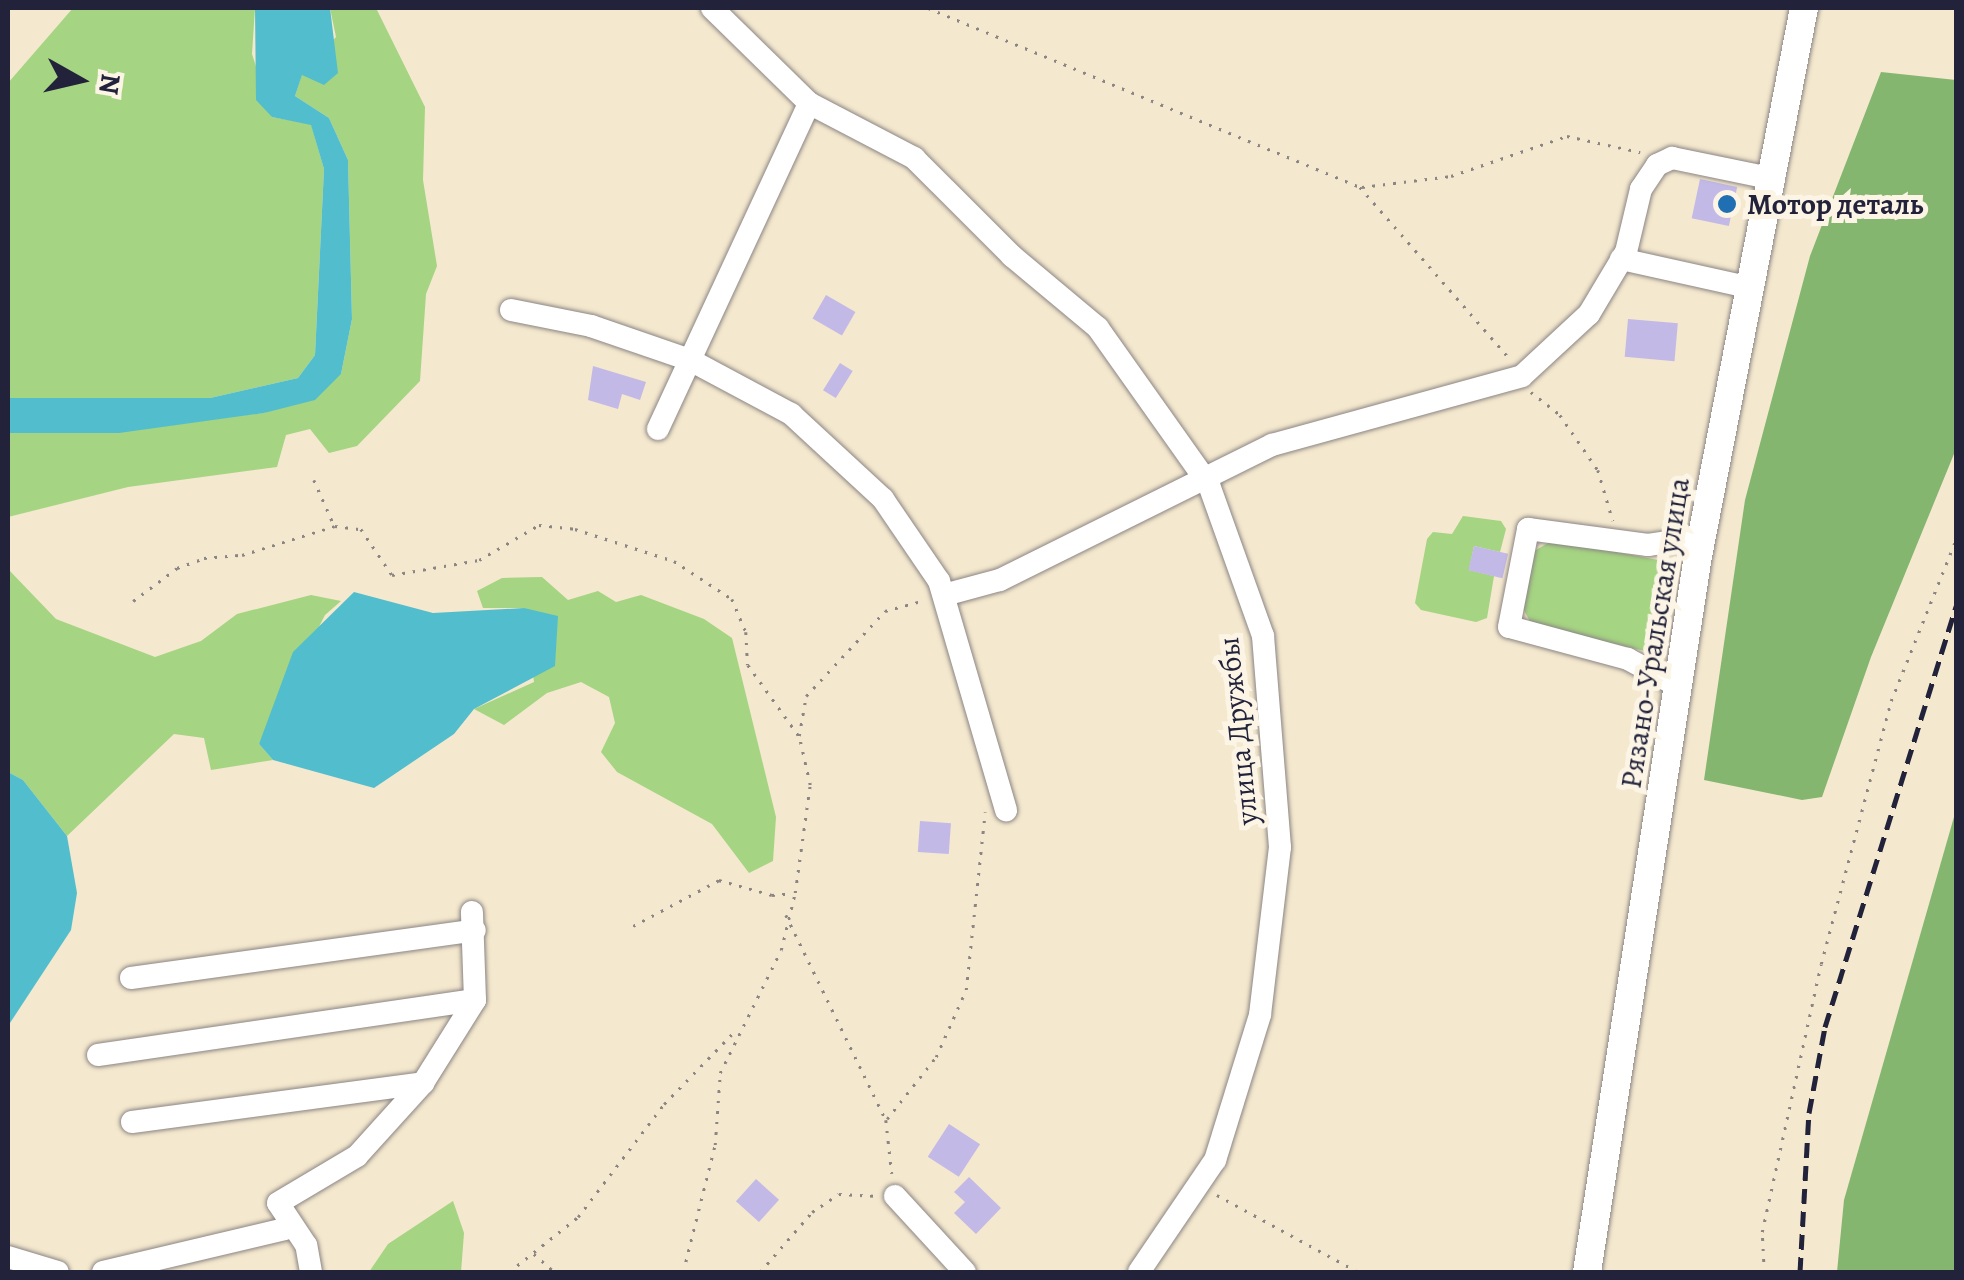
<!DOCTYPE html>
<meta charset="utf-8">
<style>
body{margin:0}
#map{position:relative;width:1964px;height:1280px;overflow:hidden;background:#f4e8ce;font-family:Alegreya,serif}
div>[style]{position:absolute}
.green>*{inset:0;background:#a5d482}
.forest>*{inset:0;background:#84b670}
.water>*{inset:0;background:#52becd}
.building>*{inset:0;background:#c2b9e7;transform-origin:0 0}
.path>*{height:2.5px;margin-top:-1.25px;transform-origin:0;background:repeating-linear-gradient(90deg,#8b8584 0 2.5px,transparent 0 10.5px)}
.roads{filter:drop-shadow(0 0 2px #8b8584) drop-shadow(0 0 2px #8b8584)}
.minor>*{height:22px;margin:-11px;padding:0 11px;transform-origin:11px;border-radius:11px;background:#fff}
.major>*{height:28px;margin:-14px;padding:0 14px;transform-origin:14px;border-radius:14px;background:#fff}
.rail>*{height:5px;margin-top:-2.5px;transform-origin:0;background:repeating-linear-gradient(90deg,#22223b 0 15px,transparent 0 23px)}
.dots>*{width:28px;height:28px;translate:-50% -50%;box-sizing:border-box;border:5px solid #fcf5e5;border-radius:50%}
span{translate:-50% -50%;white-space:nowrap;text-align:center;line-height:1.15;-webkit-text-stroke:10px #fcf5e5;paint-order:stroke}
.poi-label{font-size:30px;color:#22223b;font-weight:700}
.left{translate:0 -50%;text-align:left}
.street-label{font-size:30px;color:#22223b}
.frame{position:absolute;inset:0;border:10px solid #22223b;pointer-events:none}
.north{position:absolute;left:30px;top:30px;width:100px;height:100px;-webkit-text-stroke:8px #fcf5e5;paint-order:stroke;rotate:98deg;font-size:28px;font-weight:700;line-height:40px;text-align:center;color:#22223b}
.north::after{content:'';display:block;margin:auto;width:35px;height:45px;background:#22223b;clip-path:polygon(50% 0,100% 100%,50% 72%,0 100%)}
</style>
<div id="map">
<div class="green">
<div style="clip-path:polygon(73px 8px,255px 8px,252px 54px,272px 117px,311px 124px,324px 169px,315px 355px,298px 378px,210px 398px,8px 398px,8px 83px)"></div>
<div style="clip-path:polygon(330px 8px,376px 8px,425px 107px,423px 180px,437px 266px,426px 294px,420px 381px,357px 446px,329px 453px,310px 429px,286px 435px,277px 467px,128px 487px,8px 517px,8px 433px,264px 413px,341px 374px,352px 319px,348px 160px,329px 118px,295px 96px,302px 74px,336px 37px)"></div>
<div style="clip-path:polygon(1463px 516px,1501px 521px,1506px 529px,1500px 552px,1474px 546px,1469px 570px,1494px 576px,1487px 618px,1476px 622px,1421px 610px,1415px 603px,1427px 539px,1433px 532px,1452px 534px)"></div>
<div style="clip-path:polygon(1553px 540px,1674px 563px,1678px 574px,1666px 639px,1645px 651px,1532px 625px,1521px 605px,1531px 553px)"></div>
<div style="clip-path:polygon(8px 569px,56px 619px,155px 657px,201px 641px,237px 614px,311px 595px,341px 601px,325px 615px,259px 744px,273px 760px,211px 770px,204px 738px,174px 734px,67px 836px,23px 780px,8px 772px)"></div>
<div style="clip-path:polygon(542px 577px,568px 600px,598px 591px,616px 602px,641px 595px,704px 619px,732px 638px,776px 817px,773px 861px,749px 873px,712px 824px,617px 772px,601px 752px,615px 723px,609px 697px,581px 682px,547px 693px,504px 725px,474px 709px,534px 682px,524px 608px,483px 608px,477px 591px,502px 578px)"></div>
<div style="clip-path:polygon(453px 1201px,464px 1233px,461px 1272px,369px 1272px,388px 1244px)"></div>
</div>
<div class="forest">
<div style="clip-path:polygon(1881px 72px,1956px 80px,1956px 449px,1871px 657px,1822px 797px,1802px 800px,1704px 780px,1745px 500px,1810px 256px)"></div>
<div style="clip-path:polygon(1956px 810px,1956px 1272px,1837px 1272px,1844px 1200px)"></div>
</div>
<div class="water">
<div style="clip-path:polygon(255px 8px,330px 8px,338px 73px,324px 85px,302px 75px,295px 96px,329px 118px,348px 160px,352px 319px,341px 374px,315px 400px,264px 413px,119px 433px,8px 433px,8px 398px,210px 398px,298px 378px,315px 355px,324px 169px,311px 125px,272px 117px,256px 100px)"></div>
<div style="clip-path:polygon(354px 592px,433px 613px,524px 608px,558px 616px,555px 666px,474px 709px,454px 734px,374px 788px,273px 760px,259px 744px,293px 652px)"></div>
<div style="clip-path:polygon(8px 772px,23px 780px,67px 836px,77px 893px,71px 930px,8px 1026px)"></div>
</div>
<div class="building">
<div style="left:1700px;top:179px;width:38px;height:40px;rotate:12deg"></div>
<div style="left:826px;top:295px;width:34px;height:27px;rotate:30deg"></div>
<div style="left:1628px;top:319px;width:50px;height:38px;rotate:5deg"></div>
<div style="left:840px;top:363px;width:15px;height:32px;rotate:32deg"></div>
<div style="clip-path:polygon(593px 366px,646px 382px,640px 400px,622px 394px,618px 409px,588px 400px)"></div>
<div style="left:1474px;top:546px;width:35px;height:25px;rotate:13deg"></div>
<div style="left:920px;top:821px;width:31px;height:31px;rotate:4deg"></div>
<div style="left:949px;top:1124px;width:37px;height:39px;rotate:33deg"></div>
<div style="clip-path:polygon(969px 1177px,1001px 1208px,976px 1234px,954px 1213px,965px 1202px,954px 1192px)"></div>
<div style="left:756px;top:1179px;width:31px;height:30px;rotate:42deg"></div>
</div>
<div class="path">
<div style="left:928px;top:8px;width:468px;rotate:22.5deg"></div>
<div style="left:1360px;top:187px;width:227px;rotate:48.9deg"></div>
<div style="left:1362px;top:187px;width:90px;rotate:-7deg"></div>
<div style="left:1451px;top:176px;width:123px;rotate:-19deg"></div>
<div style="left:1567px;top:136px;width:75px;rotate:12.4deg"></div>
<div style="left:1531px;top:392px;width:37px;rotate:38deg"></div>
<div style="left:1560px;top:415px;width:67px;rotate:55.4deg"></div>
<div style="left:1598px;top:470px;width:53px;rotate:73.6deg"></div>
<div style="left:314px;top:480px;width:49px;rotate:66deg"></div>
<div style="left:133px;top:601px;width:55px;rotate:-36.9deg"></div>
<div style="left:177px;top:568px;width:29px;rotate:-20deg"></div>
<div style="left:204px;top:558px;width:38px;rotate:-5deg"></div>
<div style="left:242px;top:555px;width:97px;rotate:-17.3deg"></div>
<div style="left:335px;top:526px;width:26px;rotate:7deg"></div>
<div style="left:361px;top:529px;width:55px;rotate:56deg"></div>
<div style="left:392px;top:575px;width:88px;rotate:-9.8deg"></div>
<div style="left:479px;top:560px;width:69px;rotate:-30.3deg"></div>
<div style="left:539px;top:525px;width:36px;rotate:6deg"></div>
<div style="left:575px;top:529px;width:104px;rotate:17.9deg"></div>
<div style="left:674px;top:561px;width:69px;rotate:33.2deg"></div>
<div style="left:732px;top:599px;width:36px;rotate:67deg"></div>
<div style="left:746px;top:632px;width:33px;rotate:87deg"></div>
<div style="left:748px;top:665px;width:87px;rotate:54.3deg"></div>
<div style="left:786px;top:915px;width:228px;rotate:64deg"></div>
<div style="left:886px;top:1120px;width:54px;rotate:83.7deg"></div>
<div style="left:633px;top:926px;width:98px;rotate:-28.1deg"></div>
<div style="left:719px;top:880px;width:55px;rotate:15.8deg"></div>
<div style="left:772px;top:895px;width:21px;rotate:-5deg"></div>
<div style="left:887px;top:1119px;width:79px;rotate:-51.7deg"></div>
<div style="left:936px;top:1057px;width:73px;rotate:-65.9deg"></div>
<div style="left:966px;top:990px;width:179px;rotate:-83.9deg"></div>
<div style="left:1217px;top:1195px;width:161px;rotate:28.6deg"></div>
<div style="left:534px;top:1254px;width:28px;rotate:41deg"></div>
<div style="left:509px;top:1272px;width:88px;rotate:-38.6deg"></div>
<div style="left:578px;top:1217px;width:142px;rotate:-52.7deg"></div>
<div style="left:664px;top:1104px;width:98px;rotate:-45.8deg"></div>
<div style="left:683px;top:1272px;width:131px;rotate:-75.9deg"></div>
<div style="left:715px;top:1145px;width:72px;rotate:-86deg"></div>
<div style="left:720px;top:1073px;width:137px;rotate:-63.6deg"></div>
<div style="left:781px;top:950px;width:59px;rotate:-76.2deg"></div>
<div style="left:795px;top:893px;width:109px;rotate:-82.1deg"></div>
<div style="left:810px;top:785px;width:50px;rotate:-102.7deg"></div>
<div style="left:799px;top:736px;width:41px;rotate:-80.1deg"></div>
<div style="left:806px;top:696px;width:116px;rotate:-47.1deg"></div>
<div style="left:885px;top:611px;width:41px;rotate:-15.4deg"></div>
<div style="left:760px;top:1272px;width:79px;rotate:-49.1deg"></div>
<div style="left:812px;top:1212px;width:32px;rotate:-34deg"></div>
<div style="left:839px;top:1194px;width:35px;rotate:3deg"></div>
<div style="left:1764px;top:1272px;width:40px;rotate:-92.9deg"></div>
<div style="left:1762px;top:1232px;width:274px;rotate:-77.6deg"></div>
<div style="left:1821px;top:964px;width:272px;rotate:-75.1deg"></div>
<div style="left:1891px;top:701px;width:175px;rotate:-68.1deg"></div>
</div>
<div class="roads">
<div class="minor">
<div style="left:712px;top:8px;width:136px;rotate:44.4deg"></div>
<div style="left:809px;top:103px;width:119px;rotate:27.6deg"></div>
<div style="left:914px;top:158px;width:139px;rotate:45deg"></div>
<div style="left:1012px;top:256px;width:112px;rotate:39.9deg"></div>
<div style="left:1098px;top:328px;width:192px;rotate:54.7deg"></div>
<div style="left:1209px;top:485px;width:160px;rotate:70.3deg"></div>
<div style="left:1263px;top:636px;width:212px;rotate:85.4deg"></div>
<div style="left:1280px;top:847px;width:169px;rotate:96.8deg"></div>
<div style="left:1260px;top:1015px;width:152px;rotate:107.2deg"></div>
<div style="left:1215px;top:1160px;width:135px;rotate:124.2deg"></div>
<div style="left:1621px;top:259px;width:134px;rotate:12.5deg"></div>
<div style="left:511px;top:310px;width:82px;rotate:11.3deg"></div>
<div style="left:591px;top:326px;width:105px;rotate:19deg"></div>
<div style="left:690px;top:360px;width:115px;rotate:28.1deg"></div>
<div style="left:791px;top:414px;width:125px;rotate:42.7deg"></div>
<div style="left:883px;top:499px;width:99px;rotate:55.7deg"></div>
<div style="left:939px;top:581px;width:239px;rotate:73.7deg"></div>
<div style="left:658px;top:429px;width:359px;rotate:-65.1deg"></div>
<div style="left:944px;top:595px;width:58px;rotate:-15deg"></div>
<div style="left:1000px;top:580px;width:304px;rotate:-26.4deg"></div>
<div style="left:1272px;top:445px;width:259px;rotate:-15.4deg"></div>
<div style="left:1522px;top:376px;width:91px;rotate:-42.8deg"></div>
<div style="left:1589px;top:314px;width:72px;rotate:-59.2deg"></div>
<div style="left:1626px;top:252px;width:65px;rotate:-76.6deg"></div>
<div style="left:1641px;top:189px;width:29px;rotate:-56deg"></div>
<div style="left:1657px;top:165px;width:17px;rotate:-25deg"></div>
<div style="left:1672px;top:158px;width:104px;rotate:11.6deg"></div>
<div style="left:1676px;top:685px;width:55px;rotate:-151.6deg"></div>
<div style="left:1628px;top:659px;width:123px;rotate:-164.9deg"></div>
<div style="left:1509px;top:627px;width:100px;rotate:-79deg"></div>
<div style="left:1528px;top:529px;width:121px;rotate:7.6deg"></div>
<div style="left:1648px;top:545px;width:55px;rotate:-8.4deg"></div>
<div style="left:131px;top:978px;width:347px;rotate:-7.9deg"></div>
<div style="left:98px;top:1055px;width:381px;rotate:-8.3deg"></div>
<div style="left:132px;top:1122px;width:294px;rotate:-7.6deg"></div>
<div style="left:895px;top:1196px;width:103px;rotate:47.4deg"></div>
<div style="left:8px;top:1257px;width:52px;rotate:16.7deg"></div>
<div style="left:103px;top:1272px;width:187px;rotate:-13.3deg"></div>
<div style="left:311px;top:1272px;width:27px;rotate:-100deg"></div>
<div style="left:306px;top:1245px;width:50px;rotate:-123.7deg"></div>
<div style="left:278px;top:1203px;width:92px;rotate:-30.7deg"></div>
<div style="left:357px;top:1156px;width:98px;rotate:-47.9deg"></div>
<div style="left:423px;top:1083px;width:98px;rotate:-57.9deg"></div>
<div style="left:475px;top:1000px;width:88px;rotate:-92deg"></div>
</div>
<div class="major">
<div style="left:1587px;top:1272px;width:725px;rotate:-81.19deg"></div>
<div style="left:1698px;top:556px;width:558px;rotate:-79.05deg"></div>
</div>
</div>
<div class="rail">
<div style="left:1800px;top:1272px;width:159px;rotate:-86.8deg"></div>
<div style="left:1809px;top:1113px;width:87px;rotate:-79.5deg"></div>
<div style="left:1825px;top:1027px;width:441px;rotate:-72.7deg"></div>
</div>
<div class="dots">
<div style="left:1727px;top:204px;background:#1f6fb2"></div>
</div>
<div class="poi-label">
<span class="left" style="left:1747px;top:204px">Мотор деталь</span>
</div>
<div class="street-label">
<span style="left:1655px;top:633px;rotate:-81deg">Рязано-Уральская улица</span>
<span style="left:1238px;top:731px;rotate:-96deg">улица Дружбы</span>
</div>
<div class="frame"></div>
<div class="north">N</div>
</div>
